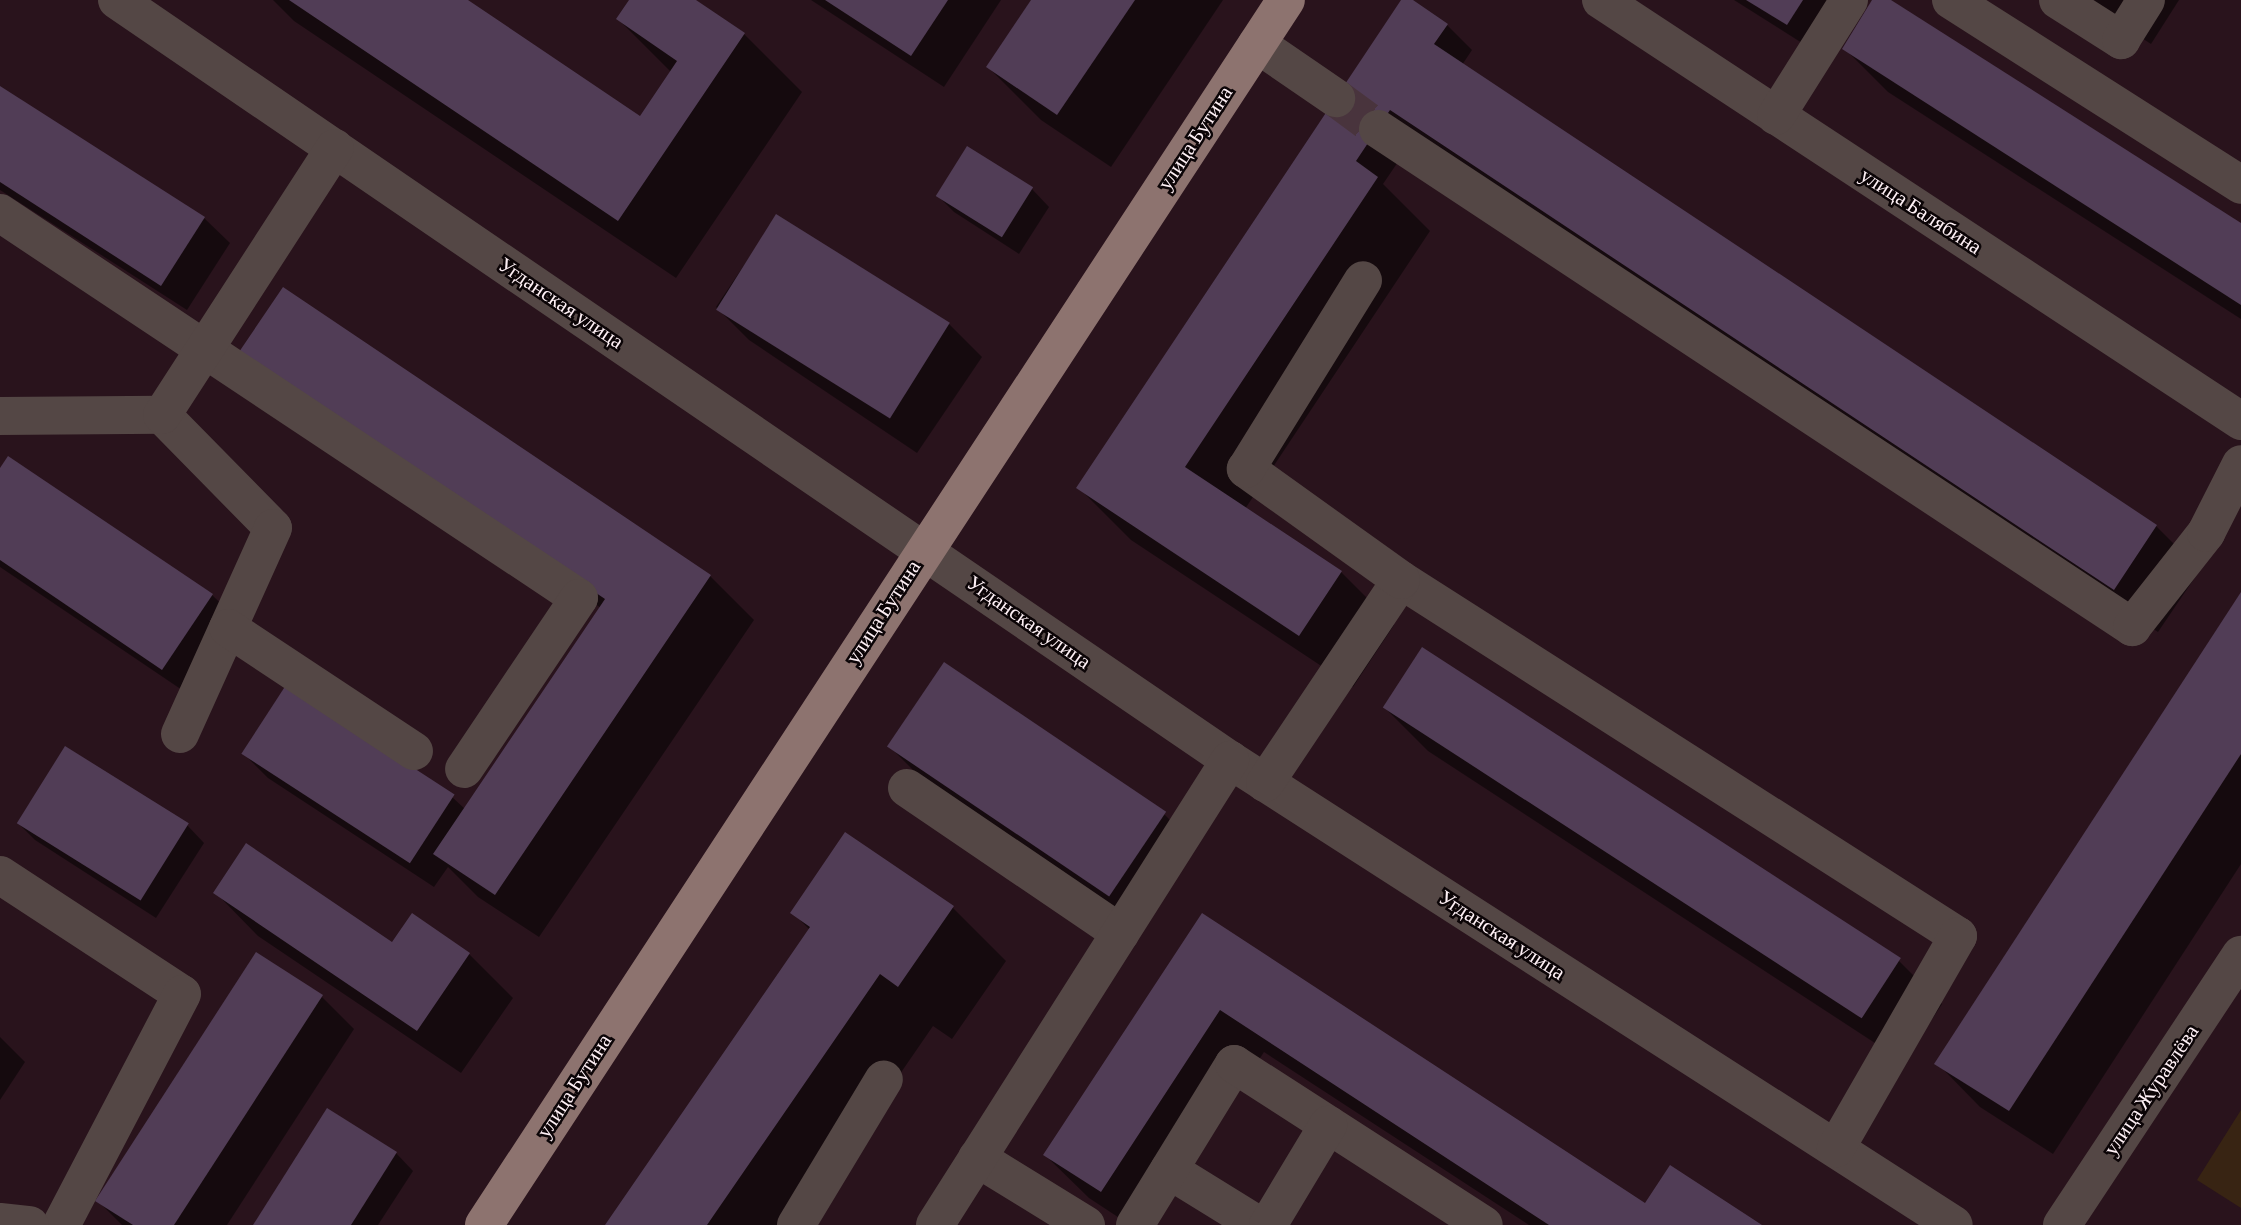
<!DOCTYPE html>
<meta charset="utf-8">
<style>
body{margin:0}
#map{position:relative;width:2241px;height:1225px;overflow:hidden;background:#29131c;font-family:"Crimson Pro",serif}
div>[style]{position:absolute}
.green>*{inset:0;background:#382413}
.shadow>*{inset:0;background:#0007}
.building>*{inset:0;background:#513d56;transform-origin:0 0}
.minor-tunnel>*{height:38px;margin-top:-19px;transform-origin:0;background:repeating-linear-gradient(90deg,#49343d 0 38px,transparent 0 57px)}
.minor>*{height:38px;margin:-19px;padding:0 19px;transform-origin:19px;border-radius:19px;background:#544745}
.major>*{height:38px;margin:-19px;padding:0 19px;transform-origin:19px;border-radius:19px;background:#8d736f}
span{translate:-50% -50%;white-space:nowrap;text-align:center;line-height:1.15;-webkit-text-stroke:5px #0b0406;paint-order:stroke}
.street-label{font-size:21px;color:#fef0f5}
</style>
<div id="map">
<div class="green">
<div style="clip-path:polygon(2241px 1110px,2241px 1208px,2197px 1180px)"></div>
</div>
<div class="shadow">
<div style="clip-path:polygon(273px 0,465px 0,640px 118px,671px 72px,618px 19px,631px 0,693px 0,744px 34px,802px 92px,676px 278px,294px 21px)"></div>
<div style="clip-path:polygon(811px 0,1001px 0,944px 87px)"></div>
<div style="clip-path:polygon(1033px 0,1223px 0,1111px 167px,1041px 120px,988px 67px)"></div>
<div style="clip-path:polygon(1403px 0,1447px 25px,1472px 50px,1462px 65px,2156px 526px,2200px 570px,2158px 632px,1436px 153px,1417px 134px,1383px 184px,1430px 231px,1245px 509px,1341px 572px,1394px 625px,1353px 687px,1131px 540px,1078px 487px)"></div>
<div style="clip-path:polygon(1734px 0,1844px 0,1813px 50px)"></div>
<div style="clip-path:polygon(1874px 0,1888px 0,2241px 225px,2241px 319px,1888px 92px,1844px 48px)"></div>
<div style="clip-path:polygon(2083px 0,2179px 0,2151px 44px)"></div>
<div style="clip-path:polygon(0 88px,204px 218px,230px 243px,187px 310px,0 190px)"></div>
<div style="clip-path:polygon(1032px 189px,1049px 207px,1019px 254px,954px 212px,937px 195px)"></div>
<div style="clip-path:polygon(777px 216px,949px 324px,982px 357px,917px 453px,749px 340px,716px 307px)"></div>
<div style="clip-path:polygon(285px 396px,710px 576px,754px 620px,539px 937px,478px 897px,448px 867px,434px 887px,268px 778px,243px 753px,452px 797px,465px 809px,601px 608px)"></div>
<div style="clip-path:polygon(0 471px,212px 595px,238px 620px,188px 694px,0 567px)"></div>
<div style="clip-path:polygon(2241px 595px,2241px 864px,2053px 1154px,1980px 1107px,1937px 1063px)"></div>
<div style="clip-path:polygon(945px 665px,1164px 814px,1197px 847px,1141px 928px,922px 779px,889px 746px)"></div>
<div style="clip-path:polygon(1384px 707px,1899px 961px,1942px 1004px,1904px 1062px,1428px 751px)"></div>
<div style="clip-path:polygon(66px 748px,187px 825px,204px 843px,156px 918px,35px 840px,18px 823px)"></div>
<div style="clip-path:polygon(215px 892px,392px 945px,469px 954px,513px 998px,461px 1073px,258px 936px)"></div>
<div style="clip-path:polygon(953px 908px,1006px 961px,952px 1039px,933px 1026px,796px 1225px,607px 1225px,810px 930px,792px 912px)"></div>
<div style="clip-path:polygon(1202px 916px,1646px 1206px,1759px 1225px,1529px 1225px,1264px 1052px,1151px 1225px,1130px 1225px,1089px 1198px,1045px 1155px)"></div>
<div style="clip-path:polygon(322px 997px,354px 1029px,227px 1225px,122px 1225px,97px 1200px)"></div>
<div style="clip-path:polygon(0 1037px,25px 1062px,0 1100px)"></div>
<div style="clip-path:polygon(396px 1153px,413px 1171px,378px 1225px,255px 1225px)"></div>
</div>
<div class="building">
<div style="clip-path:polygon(289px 0,468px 0,640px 116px,677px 61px,616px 19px,629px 0,696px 0,745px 33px,618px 221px)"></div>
<div style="clip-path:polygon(825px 0,948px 0,911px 56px)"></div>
<div style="clip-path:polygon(1031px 0,1135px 0,1057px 115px,986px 67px)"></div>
<div style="clip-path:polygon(1401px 0,1413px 0,1448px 24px,1434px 44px,2157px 525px,2114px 590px,1390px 110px,1356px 161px,1378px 177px,1185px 467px,1342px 571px,1299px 636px,1076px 488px)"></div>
<div style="clip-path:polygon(1746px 0,1803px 0,1787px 25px)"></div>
<div style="clip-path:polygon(1872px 0,1891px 0,2241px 223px,2241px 305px,1842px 49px)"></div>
<div style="clip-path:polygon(0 86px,205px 217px,161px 286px,0 182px)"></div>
<div style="left:967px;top:146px;width:78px;height:59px;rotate:32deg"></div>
<div style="left:776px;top:214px;width:205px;height:113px;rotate:32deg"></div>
<div style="clip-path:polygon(283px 287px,711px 575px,495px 895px,433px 854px,605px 599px,239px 352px)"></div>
<div style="clip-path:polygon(8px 456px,213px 594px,162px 670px,0 560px,0 468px)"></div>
<div style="clip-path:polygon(2241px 592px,2241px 754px,2009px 1111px,1934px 1064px)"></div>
<div style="left:1422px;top:647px;width:571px;height:72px;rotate:33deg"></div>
<div style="left:944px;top:662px;width:268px;height:102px;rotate:34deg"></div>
<div style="left:286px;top:685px;width:201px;height:82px;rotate:33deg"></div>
<div style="left:65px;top:746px;width:146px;height:91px;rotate:32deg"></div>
<div style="clip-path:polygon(845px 832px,954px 906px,898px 987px,880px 974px,707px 1225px,605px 1225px,810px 927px,790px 913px)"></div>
<div style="clip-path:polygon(246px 843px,392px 942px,412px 913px,470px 953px,417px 1031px,213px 893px)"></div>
<div style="clip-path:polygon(1202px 913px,1645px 1203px,1670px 1165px,1762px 1225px,1549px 1225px,1220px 1010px,1101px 1192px,1043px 1155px)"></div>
<div style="clip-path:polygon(256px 952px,323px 995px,174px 1225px,133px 1225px,95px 1201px)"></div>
<div style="clip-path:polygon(327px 1108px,397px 1152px,351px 1225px,253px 1225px)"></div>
</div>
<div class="minor-tunnel">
<div style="left:1336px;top:98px;width:52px;rotate:36.4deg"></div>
</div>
<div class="minor">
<div style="left:117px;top:0;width:1348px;rotate:34.33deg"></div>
<div style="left:1230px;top:760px;width:860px;rotate:32.71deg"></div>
<div style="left:1601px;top:0;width:766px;rotate:33.34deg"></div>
<div style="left:1951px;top:0;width:344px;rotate:32.5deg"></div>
<div style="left:2058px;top:0;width:75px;rotate:32.4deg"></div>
<div style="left:2121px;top:40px;width:47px;rotate:-58deg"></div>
<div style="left:1257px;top:44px;width:96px;rotate:34.4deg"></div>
<div style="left:1776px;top:116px;width:137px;rotate:-57.8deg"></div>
<div style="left:1378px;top:129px;width:904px;rotate:33.44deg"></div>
<div style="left:2132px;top:627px;width:120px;rotate:-51.8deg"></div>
<div style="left:2206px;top:533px;width:77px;rotate:-63.1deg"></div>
<div style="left:0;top:213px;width:695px;rotate:33.62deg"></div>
<div style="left:579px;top:598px;width:206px;rotate:123.9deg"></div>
<div style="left:162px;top:415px;width:158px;rotate:45.5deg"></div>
<div style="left:273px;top:528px;width:226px;rotate:114.3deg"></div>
<div style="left:0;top:416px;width:162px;rotate:-0.4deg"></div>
<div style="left:162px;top:415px;width:318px;rotate:-57.1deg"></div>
<div style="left:1401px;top:580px;width:661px;rotate:32.58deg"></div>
<div style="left:1958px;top:936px;width:245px;rotate:119.9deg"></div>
<div style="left:228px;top:628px;width:223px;rotate:33.5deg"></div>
<div style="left:1265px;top:783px;width:244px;rotate:-56.2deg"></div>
<div style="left:1401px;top:580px;width:191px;rotate:-144.4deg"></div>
<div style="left:1246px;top:469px;width:222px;rotate:-58.2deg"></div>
<div style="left:907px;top:788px;width:258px;rotate:34.2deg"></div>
<div style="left:0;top:875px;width:217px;rotate:33.2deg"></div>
<div style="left:182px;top:994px;width:261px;rotate:117.6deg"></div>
<div style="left:977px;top:1158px;width:128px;rotate:31.6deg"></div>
<div style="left:1169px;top:1170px;width:105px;rotate:31.7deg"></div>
<div style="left:0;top:1222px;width:30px;rotate:6deg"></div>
<div style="left:796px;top:1225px;width:170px;rotate:-58.9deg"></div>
<div style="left:935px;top:1225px;width:551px;rotate:-57.61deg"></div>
<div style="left:1135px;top:1225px;width:189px;rotate:-58.4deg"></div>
<div style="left:1234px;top:1064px;width:297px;rotate:32.8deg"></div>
<div style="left:1268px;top:1225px;width:117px;rotate:-59deg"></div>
<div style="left:2062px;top:1225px;width:324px;rotate:-56.5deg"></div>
</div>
<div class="major">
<div style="left:484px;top:1225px;width:1464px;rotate:-56.79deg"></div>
</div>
<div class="street-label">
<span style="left:1195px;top:138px;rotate:-57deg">улица Бутина</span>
<span style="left:1921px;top:211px;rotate:33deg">улица Балябина</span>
<span style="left:561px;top:303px;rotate:34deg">Угданская улица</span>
<span style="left:883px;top:612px;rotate:-57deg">улица Бутина</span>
<span style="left:1029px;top:622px;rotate:35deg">Угданская улица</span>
<span style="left:1502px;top:935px;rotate:33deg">Угданская улица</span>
<span style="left:574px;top:1086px;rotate:-57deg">улица Бутина</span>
<span style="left:2151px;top:1090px;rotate:-56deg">улица Журавлёва</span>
</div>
</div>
